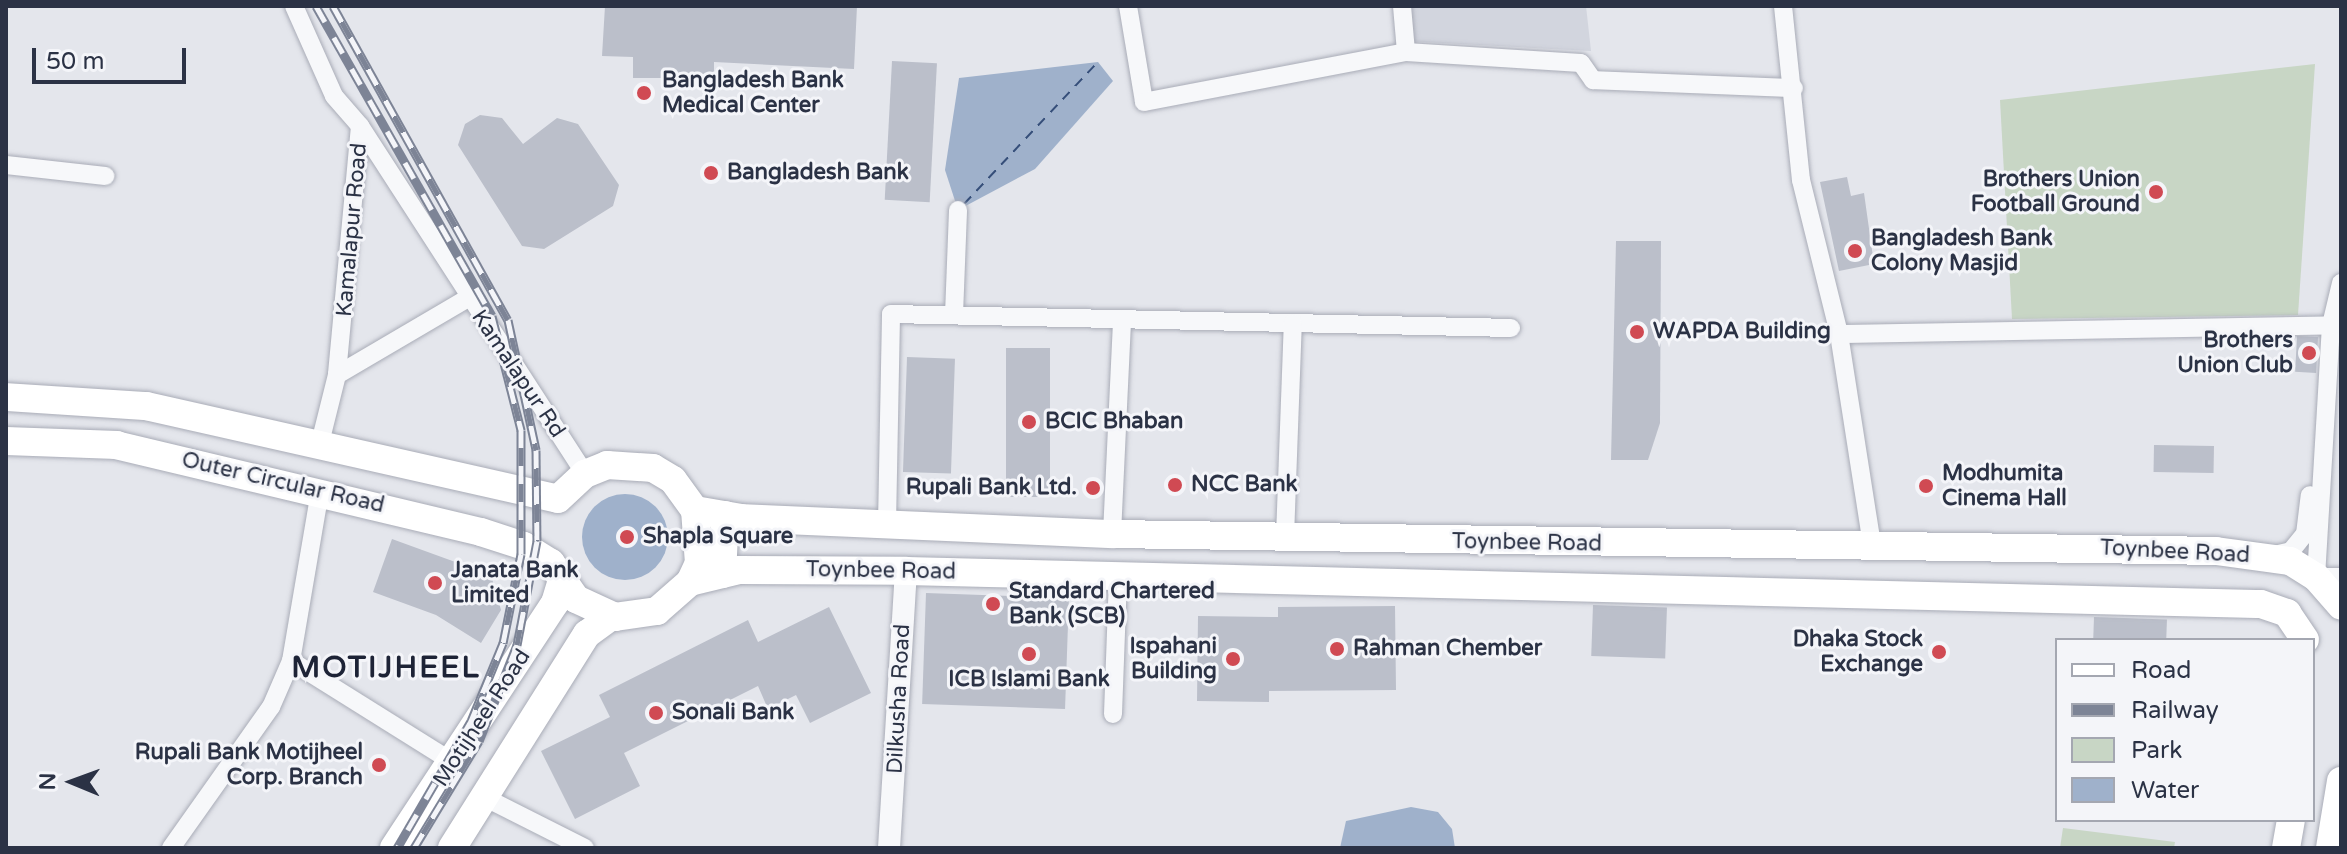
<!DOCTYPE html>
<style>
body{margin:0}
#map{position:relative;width:2347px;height:854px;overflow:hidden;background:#e4e6ec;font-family:"Varela Round",sans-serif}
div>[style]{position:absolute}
.built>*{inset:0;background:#d2d5de}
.green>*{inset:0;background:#c8d6c5}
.water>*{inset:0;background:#9fb1cb}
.round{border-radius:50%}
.ferry>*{height:2px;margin-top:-1px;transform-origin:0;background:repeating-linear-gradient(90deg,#354e79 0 10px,transparent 0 18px)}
.building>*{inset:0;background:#bbbfca;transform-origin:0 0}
.roads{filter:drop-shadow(0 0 2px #a9acb7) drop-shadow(0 0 2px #a9acb7)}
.minor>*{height:18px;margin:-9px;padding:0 9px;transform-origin:9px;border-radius:9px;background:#f7f8fa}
.tertiary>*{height:22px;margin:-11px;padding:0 11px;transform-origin:11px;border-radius:11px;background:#f7f8fa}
.primary>*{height:28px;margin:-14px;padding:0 14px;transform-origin:14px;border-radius:14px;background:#fff}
.rail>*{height:9px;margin-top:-4.5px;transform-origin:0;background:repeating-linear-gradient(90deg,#f4f5f9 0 18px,#7d8496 0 36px);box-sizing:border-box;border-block:2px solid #7d8496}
.dots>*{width:22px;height:22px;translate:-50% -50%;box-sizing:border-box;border:4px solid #f4f5f9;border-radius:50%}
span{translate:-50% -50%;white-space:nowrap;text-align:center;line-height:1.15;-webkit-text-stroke:6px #f4f5f9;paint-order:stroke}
.poi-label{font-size:22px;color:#2b3245;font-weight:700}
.left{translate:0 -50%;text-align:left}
.right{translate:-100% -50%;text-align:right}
.street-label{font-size:22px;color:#2b3245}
.district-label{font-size:30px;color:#1d2336;font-weight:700;letter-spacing:2px}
.frame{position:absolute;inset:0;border:8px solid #2b3245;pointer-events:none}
.legend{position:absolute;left:2055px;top:638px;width:260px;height:184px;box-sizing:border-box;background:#f4f5f9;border:2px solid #a4a7b1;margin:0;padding:10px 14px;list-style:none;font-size:24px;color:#2b3245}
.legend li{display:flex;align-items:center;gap:16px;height:40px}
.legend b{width:40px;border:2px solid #a4a7b1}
.north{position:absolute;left:32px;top:742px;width:80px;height:80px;-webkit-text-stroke:6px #f4f5f9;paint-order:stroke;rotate:271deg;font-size:22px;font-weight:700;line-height:32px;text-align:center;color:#2b3245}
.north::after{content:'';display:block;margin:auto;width:28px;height:36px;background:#2b3245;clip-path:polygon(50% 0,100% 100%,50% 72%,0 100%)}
.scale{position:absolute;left:32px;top:48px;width:154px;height:36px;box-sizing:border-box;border:4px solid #2b3245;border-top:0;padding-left:10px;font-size:24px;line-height:28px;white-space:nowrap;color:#2b3245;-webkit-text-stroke:6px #f4f5f9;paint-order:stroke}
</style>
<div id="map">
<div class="built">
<div style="clip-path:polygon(1402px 6px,1586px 6px,1591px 51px,1406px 41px)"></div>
</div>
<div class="green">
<div style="clip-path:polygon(2315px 64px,2298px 315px,2012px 319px,2000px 100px)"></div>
<div style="clip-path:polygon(2063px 828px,2175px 842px,2174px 848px,2060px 848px)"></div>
</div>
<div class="water">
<div style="clip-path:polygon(1098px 62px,1113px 81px,1035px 169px,958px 210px,945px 170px,959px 78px)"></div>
<div class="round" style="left:582px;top:494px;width:86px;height:86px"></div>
<div style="clip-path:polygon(1411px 807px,1438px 812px,1452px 829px,1455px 848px,1340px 848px,1346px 821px)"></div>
</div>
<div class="ferry">
<div style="left:964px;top:204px;width:195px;rotate:-46.7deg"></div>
</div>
<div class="building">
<div style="clip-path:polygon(605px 6px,857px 6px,854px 69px,714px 62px,714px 78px,633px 78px,633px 57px,602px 56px)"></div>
<div style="left:892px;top:61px;width:45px;height:139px;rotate:3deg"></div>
<div style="clip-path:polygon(480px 115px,502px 118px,523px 144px,557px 118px,578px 124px,619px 185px,613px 206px,544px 249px,522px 246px,458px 145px,465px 124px)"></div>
<div style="clip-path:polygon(1847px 177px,1851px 196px,1864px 193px,1874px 264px,1839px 271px,1820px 182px)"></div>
<div style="clip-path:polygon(1616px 241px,1661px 241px,1660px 423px,1648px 460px,1611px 460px)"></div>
<div style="left:2318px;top:337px;width:36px;height:21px;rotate:93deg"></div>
<div style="left:1006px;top:348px;width:44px;height:149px"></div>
<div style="left:907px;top:357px;width:48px;height:115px;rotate:2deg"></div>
<div style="left:2154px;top:445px;width:60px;height:27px;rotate:1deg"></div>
<div style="clip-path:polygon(392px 539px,491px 575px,501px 610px,481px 643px,436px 615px,373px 592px)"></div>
<div style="left:926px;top:593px;width:143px;height:111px;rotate:2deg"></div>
<div style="left:1593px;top:605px;width:74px;height:51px;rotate:2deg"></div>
<div style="clip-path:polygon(1395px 606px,1396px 690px,1269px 691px,1269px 702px,1197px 701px,1198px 616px,1278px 617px,1278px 607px)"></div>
<div style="clip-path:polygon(829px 607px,871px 693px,810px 723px,796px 695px,768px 709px,758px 686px,624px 753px,640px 786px,575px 819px,541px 751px,610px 717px,599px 695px,748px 620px,758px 642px)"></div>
<div style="left:2094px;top:617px;width:73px;height:23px;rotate:2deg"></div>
</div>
<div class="roads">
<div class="minor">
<div style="left:294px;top:6px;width:98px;rotate:66deg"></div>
<div style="left:334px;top:96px;width:40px;rotate:49deg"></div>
<div style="left:360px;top:126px;width:250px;rotate:95.3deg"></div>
<div style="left:1128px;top:6px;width:97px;rotate:80.5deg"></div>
<div style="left:1144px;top:102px;width:267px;rotate:-10.8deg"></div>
<div style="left:1402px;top:6px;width:46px;rotate:85deg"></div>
<div style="left:1406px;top:52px;width:175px;rotate:3.6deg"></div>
<div style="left:1581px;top:63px;width:21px;rotate:55deg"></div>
<div style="left:1593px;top:80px;width:201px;rotate:2.3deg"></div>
<div style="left:1783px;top:6px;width:175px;rotate:84.1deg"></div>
<div style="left:1801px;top:180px;width:159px;rotate:76.1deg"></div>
<div style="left:1839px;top:334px;width:214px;rotate:81.1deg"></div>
<div style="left:360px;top:126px;width:414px;rotate:57.1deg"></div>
<div style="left:6px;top:165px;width:100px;rotate:6.3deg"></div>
<div style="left:2341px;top:283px;width:43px;rotate:103.4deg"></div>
<div style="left:2331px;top:325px;width:252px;rotate:93.4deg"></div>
<div style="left:2316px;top:577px;width:25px"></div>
<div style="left:954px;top:315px;width:105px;rotate:-87.8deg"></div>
<div style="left:1839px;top:334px;width:492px;rotate:-1deg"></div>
<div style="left:320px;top:443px;width:70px;rotate:-76deg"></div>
<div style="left:337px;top:375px;width:152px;rotate:-30.4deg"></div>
<div style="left:887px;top:524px;width:210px;rotate:-88.9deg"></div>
<div style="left:891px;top:314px;width:620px;rotate:1.29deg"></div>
<div style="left:1112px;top:534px;width:215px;rotate:-87.3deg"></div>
<div style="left:1285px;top:537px;width:214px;rotate:-87.9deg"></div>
<div style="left:2274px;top:555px;width:17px;rotate:-13deg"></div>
<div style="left:2291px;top:551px;width:22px;rotate:-51deg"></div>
<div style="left:2305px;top:534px;width:39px;rotate:-83deg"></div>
<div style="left:291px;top:661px;width:192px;rotate:32deg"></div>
<div style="left:1113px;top:714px;width:137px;rotate:-87.9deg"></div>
<div style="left:484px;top:797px;width:113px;rotate:26.8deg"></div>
<div style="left:171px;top:848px;width:173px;rotate:-54.7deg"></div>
<div style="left:271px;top:707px;width:50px;rotate:-66.5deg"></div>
<div style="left:291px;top:661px;width:172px;rotate:-80.3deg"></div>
</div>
<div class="tertiary">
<div style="left:889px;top:848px;width:278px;rotate:-86.5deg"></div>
</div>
<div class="primary">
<div style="left:6px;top:397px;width:140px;rotate:3.7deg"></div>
<div style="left:146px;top:406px;width:422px;rotate:12.7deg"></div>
<div style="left:558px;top:499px;width:37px;rotate:-43deg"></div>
<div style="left:585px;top:474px;width:24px;rotate:-22deg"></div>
<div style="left:607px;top:465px;width:46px;rotate:3.7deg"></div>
<div style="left:653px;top:468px;width:23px;rotate:31deg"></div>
<div style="left:673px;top:480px;width:37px;rotate:54deg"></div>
<div style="left:695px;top:510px;width:53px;rotate:85.7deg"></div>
<div style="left:699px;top:563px;width:21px;rotate:115deg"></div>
<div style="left:690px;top:582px;width:44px;rotate:138.7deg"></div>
<div style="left:657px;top:611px;width:42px;rotate:171.9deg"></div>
<div style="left:615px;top:617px;width:43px;rotate:-155.2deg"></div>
<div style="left:576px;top:599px;width:44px;rotate:-124.8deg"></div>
<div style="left:551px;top:563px;width:32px;rotate:-148deg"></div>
<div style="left:524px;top:546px;width:45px;rotate:-162deg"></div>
<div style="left:481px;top:532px;width:374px;rotate:-166.6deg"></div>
<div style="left:117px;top:445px;width:111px;rotate:-177.9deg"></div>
<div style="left:695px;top:510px;width:47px;rotate:9.9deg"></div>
<div style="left:741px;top:518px;width:371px;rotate:2.5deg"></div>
<div style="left:1112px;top:534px;width:1104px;rotate:0.88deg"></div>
<div style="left:2216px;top:551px;width:75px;rotate:7.7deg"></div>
<div style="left:2290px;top:561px;width:31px;rotate:32deg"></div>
<div style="left:2316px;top:577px;width:38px;rotate:49deg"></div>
<div style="left:722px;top:574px;width:59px;rotate:-87.1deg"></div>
<div style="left:690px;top:582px;width:50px;rotate:-13.8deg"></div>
<div style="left:739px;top:570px;width:167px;rotate:0.3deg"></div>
<div style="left:906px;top:571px;width:1355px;rotate:1.4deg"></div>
<div style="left:2261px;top:604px;width:28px;rotate:19deg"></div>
<div style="left:2287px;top:613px;width:32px;rotate:56deg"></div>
<div style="left:394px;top:848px;width:293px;rotate:-56.7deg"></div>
<div style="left:555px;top:603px;width:21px;rotate:-73deg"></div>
<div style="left:452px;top:848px;width:253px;rotate:-57.8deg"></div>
<div style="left:587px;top:634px;width:31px;rotate:-36deg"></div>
<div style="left:2286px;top:848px;width:28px;rotate:-80deg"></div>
<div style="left:2330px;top:848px;width:68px;rotate:-80.7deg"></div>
</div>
</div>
<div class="rail">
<div style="left:316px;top:6px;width:356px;rotate:60.4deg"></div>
<div style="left:492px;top:316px;width:118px;rotate:75.7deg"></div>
<div style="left:521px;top:430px;width:124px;rotate:90deg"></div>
<div style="left:521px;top:554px;width:91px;rotate:101.4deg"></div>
<div style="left:503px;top:643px;width:84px;rotate:112.3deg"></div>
<div style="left:471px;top:721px;width:147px;rotate:120.2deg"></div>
<div style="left:333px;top:6px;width:359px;rotate:60.9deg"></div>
<div style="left:508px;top:320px;width:133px;rotate:77.8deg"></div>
<div style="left:536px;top:450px;width:91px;rotate:89.4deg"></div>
<div style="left:537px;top:541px;width:106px;rotate:100.9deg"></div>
<div style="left:517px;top:645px;width:103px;rotate:111.6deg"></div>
<div style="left:479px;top:741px;width:125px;rotate:121.3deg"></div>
</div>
<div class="dots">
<div style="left:644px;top:93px;background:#d04a53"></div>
<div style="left:711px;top:173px;background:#d04a53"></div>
<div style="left:2156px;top:192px;background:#d04a53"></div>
<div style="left:1855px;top:251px;background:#d04a53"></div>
<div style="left:1637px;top:332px;background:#d04a53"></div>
<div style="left:2309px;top:353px;background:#d04a53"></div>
<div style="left:1029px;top:422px;background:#d04a53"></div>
<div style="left:1175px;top:485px;background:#d04a53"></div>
<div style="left:1926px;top:486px;background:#d04a53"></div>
<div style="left:1093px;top:488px;background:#d04a53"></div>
<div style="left:627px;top:537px;background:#d04a53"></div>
<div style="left:435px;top:583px;background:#d04a53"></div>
<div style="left:993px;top:604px;background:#d04a53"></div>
<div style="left:1337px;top:649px;background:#d04a53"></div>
<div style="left:1939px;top:652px;background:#d04a53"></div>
<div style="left:1029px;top:654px;background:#d04a53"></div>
<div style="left:1233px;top:659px;background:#d04a53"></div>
<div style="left:656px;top:713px;background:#d04a53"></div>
<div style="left:379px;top:765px;background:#d04a53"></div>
</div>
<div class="poi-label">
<span class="left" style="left:662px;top:93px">Bangladesh Bank<br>Medical Center</span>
<span class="left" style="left:727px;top:173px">Bangladesh Bank</span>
<span class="right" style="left:2140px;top:192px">Brothers Union<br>Football Ground</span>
<span class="left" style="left:1871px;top:251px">Bangladesh Bank<br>Colony Masjid</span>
<span class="left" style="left:1653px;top:332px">WAPDA Building</span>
<span class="right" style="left:2293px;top:353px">Brothers<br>Union Club</span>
<span class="left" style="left:1045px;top:422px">BCIC Bhaban</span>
<span class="left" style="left:1942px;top:486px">Modhumita<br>Cinema Hall</span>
<span class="left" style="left:1191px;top:485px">NCC Bank</span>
<span class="right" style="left:1077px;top:488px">Rupali Bank Ltd.</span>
<span class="left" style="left:643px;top:537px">Shapla Square</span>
<span class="left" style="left:451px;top:583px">Janata Bank<br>Limited</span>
<span class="left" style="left:1009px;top:604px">Standard Chartered<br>Bank (SCB)</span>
<span class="right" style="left:1923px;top:652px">Dhaka Stock<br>Exchange</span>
<span class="right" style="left:1217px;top:659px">Ispahani<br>Building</span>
<span class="left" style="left:1353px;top:649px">Rahman Chember</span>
<span style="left:1029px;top:680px">ICB Islami Bank</span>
<span class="left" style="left:672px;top:713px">Sonali Bank</span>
<span class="right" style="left:363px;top:765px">Rupali Bank Motijheel<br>Corp. Branch</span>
</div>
<div class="street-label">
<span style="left:352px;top:230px;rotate:-85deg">Kamalapur Road</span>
<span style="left:518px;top:374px;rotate:56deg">Kamalapur Rd</span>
<span style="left:283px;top:483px;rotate:13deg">Outer Circular Road</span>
<span style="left:1527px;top:543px;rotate:1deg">Toynbee Road</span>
<span style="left:2175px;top:552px;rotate:3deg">Toynbee Road</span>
<span style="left:881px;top:571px;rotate:1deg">Toynbee Road</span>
<span style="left:899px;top:699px;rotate:-87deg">Dilkusha Road</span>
<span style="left:482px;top:718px;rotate:-57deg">Motijheel Road</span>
</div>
<div class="district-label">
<span style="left:386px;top:668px">MOTIJHEEL</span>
</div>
<div class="frame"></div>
<ul class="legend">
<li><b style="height:10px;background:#fff"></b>Road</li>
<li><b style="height:10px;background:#7d8496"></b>Railway</li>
<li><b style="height:22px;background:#c8d6c5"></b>Park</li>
<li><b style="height:22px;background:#9fb1cb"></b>Water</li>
</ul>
<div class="north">N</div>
<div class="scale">50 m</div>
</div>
